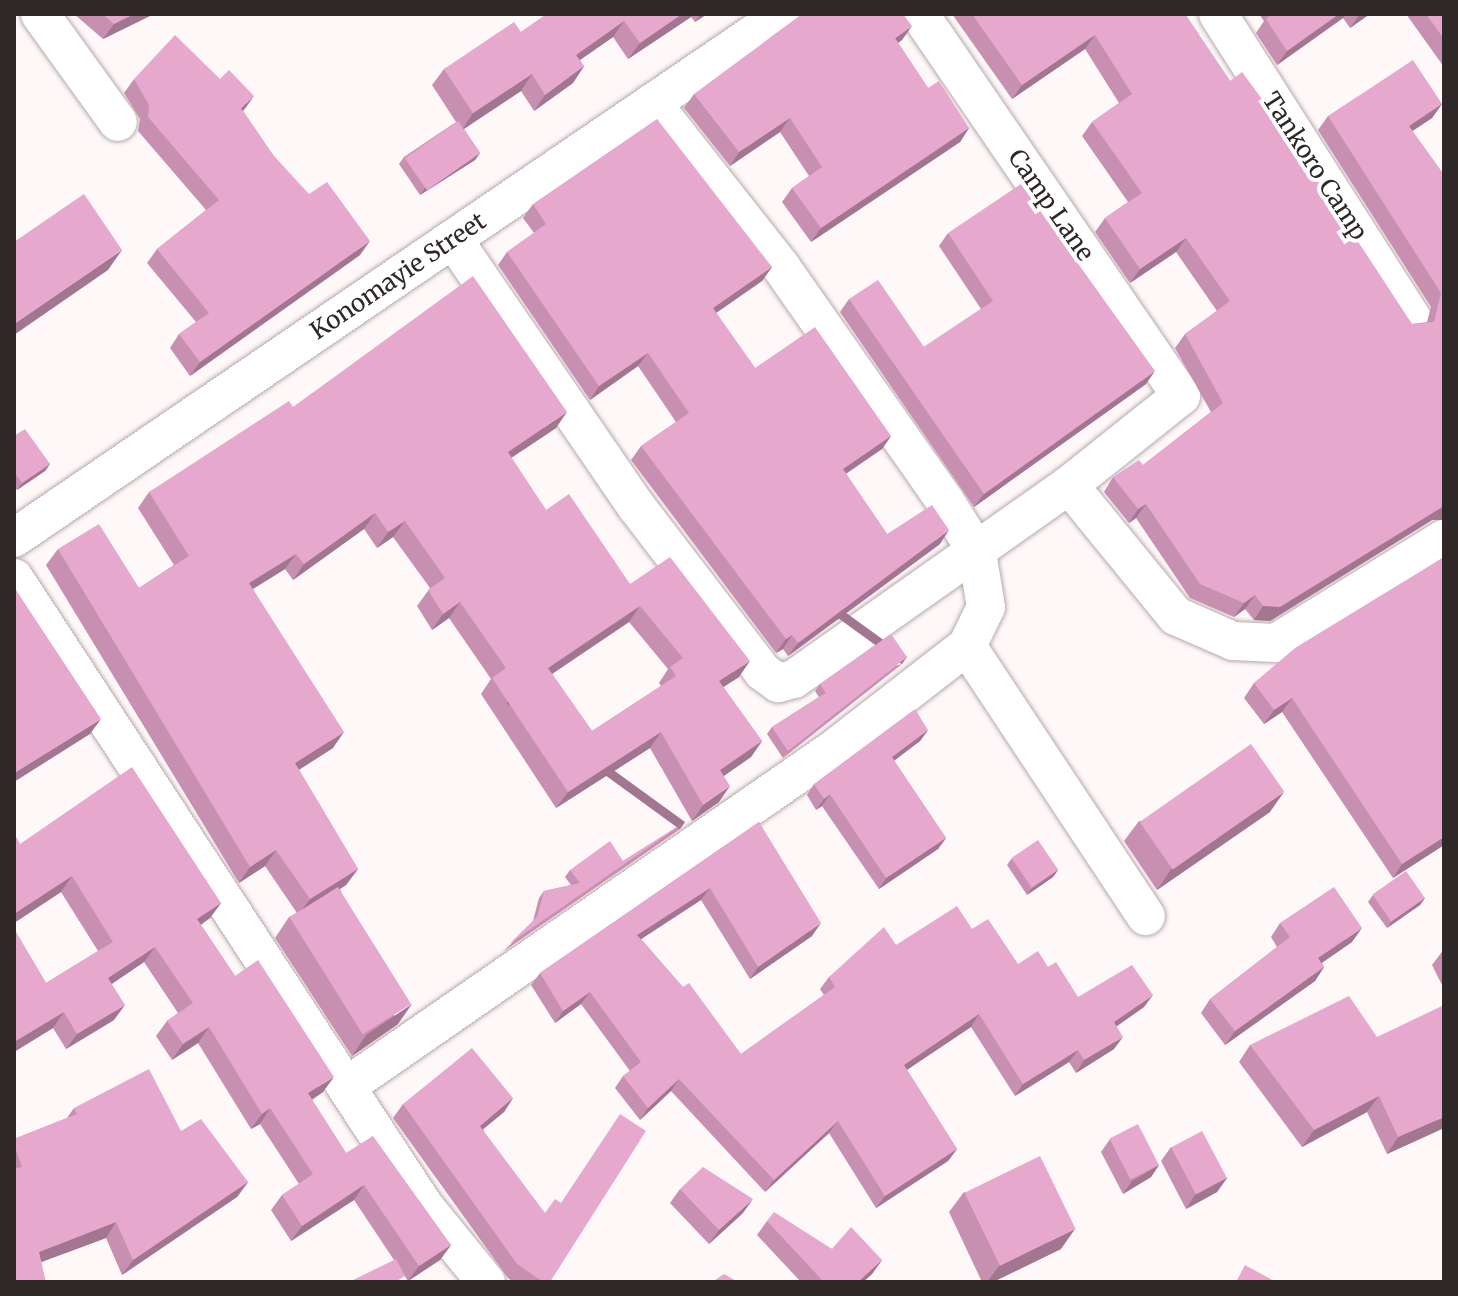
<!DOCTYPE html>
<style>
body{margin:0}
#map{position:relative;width:1458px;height:1296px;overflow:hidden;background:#fef8f9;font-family:Merriweather,serif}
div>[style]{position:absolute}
.roads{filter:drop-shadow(0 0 2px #b8a8ab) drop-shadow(0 0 2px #b8a8ab)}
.minor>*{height:38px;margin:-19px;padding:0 19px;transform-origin:19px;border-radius:19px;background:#fff}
.wall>*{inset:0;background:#c790b1}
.shaded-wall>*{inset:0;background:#a27690;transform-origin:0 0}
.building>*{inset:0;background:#e7a8ce;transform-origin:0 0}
span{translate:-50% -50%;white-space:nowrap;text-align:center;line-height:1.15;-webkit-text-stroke:8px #fff;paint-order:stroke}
.street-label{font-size:24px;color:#2e2829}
.frame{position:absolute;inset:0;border:16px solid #2e2829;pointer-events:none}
</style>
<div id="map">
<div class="roads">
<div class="minor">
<div style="left:40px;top:14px;width:133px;rotate:54.2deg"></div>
<div style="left:1218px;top:14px;width:361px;rotate:57.5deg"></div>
<div style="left:453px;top:239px;width:324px;rotate:55.6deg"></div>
<div style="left:636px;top:506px;width:209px;rotate:52.6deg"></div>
<div style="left:763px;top:672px;width:19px;rotate:36deg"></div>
<div style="left:778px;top:683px;width:16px;rotate:-14deg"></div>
<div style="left:794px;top:679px;width:337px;rotate:-35.2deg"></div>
<div style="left:1069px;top:485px;width:143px;rotate:-38.5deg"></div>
<div style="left:1181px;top:396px;width:463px;rotate:-124.4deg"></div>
<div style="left:1069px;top:485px;width:169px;rotate:50.8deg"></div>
<div style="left:1176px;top:616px;width:62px;rotate:23.7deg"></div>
<div style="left:1233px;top:641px;width:43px;rotate:2.7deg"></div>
<div style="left:1276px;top:643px;width:198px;rotate:-31.8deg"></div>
<div style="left:14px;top:538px;width:931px;rotate:-34.27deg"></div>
<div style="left:14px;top:578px;width:750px;rotate:56.86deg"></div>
<div style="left:424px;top:1206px;width:98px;rotate:50.8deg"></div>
<div style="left:967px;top:646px;width:324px;rotate:56.5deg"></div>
<div style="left:347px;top:1086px;width:592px;rotate:-34.68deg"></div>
<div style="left:834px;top:749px;width:168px;rotate:-37.8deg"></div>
<div style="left:967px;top:646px;width:43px;rotate:-64deg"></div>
<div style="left:986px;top:607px;width:56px;rotate:-99.3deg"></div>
<div style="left:977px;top:552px;width:60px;rotate:-122.1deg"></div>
<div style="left:945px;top:501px;width:284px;rotate:-125deg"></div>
<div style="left:782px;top:268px;width:210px;rotate:-128.2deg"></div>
</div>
</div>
<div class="wall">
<div style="clip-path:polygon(74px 14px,154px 14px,103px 39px)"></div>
<div style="clip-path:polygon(547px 14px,707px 14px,695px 22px,691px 17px,628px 59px,613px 37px,580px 60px,584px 66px,573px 83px,534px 111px,521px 91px,464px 129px,480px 153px,475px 160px,420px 195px,399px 164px,404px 157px,456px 122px,432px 85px,444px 69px,521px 32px)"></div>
<div style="clip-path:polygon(952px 14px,1185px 14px,1230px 81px,1412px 324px,1427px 322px,1431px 307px,1318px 130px,1328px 116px,1442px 104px,1432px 118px,1412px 131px,1444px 175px,1444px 520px,1432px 520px,1270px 621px,1254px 620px,1245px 609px,1234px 617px,1190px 598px,1136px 518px,1129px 523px,1104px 492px,1113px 477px,1143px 465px,1211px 412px,1175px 348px,1185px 334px,1217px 311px,1176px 252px,1130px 283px,1095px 232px,1105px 218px,1128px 202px,1082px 136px,1092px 122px,1119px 103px,1085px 49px,1012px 99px)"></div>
<div style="clip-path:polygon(1259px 14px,1370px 14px,1350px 28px,1343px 18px,1277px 65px,1256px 33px,1264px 21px)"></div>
<div style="clip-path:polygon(1406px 14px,1444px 14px,1444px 67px)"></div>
<div style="clip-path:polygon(902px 40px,898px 43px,928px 88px,969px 128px,960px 142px,811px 242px,782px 202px,792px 188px,809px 176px,780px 132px,730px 166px,684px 108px,694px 94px)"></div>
<div style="clip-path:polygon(134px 79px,243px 111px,273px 155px,360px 255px,190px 376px,170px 348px,179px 334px,196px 322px,147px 263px,157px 249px,206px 210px,138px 131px,140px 119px,124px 93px)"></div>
<div style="clip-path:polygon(533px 204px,772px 267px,762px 281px,716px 313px,755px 368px,891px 436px,882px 449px,846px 474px,887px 534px,940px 544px,788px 656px,783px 649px,776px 653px,631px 460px,641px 446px,676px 422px,638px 366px,590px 400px,498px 265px,507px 252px,534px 233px,523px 218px)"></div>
<div style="clip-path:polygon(948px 233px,1146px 384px,974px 507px,840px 312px,849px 299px,924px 347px,981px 309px,939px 246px)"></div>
<div style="clip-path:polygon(evenodd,293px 407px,556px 428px,511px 458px,546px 510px,630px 584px,739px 677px,723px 687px,762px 741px,751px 757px,724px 776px,719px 802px,692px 821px,650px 748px,556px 808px,481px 694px,491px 679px,449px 618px,432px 630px,417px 606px,430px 588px,393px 537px,377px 548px,364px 529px,293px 580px,285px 569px,253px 589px,333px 748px,299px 770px,358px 869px,346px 885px,340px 889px,398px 1024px,352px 1056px,275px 938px,289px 917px,297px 913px,265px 866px,239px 883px,46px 565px,58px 549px,139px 588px,174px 565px,138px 508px,149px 492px,293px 407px,629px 622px,668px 669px,659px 683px,661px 686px,592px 731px,552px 674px,629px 622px)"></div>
<div style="clip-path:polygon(14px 436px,50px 464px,45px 471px,17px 490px,14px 486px)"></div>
<div style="clip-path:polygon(1444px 557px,1444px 845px,1393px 878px,1282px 712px,1264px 724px,1244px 698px,1254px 683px)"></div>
<div style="clip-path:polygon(902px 664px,783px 758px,767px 734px,772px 727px,819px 697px,815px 691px,820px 684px)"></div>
<div style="clip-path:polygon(928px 730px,920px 741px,894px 761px,946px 838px,938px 849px,879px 889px,822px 806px,816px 810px,807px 795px,814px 784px)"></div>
<div style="clip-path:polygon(1270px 812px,1157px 890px,1124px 841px,1139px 821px)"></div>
<div style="clip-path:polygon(685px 822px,680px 829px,504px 951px,533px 921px,539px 898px,544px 891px,571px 885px,565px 877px,570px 870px,623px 861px)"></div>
<div style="clip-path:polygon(759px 822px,812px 936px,750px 979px,701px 900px,641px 939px,741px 1054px,824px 995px,820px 989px,829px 977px,896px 945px,972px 929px,1018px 964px,1048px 967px,1078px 997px,1144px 1007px,1116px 1027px,1114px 1049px,1076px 1073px,1069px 1062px,1015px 1096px,971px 1027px,907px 1070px,957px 1149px,948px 1161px,876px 1208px,829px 1133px,765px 1192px,671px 1091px,640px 1120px,615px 1088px,623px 1076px,630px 1071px,581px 1004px,555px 1023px,531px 985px,540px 973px)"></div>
<div style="clip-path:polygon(14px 834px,20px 844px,221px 903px,210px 918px,201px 925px,235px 976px,323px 1092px,312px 1100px,346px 1153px,451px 1245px,440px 1260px,408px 1281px,354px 1200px,291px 1241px,271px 1210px,282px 1195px,299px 1184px,260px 1124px,251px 1129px,198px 1043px,172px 1060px,156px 1036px,167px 1021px,178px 1013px,144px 962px,112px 984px,114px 1020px,66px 1049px,53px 1028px,14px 1052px,14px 929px,46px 983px,98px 951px,61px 892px,14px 923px)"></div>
<div style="clip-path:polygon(1012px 858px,1058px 870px,1053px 877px,1027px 895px,1007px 865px)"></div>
<div style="clip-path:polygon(1373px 895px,1425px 898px,1420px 905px,1387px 928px,1368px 902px)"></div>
<div style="clip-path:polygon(1280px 923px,1352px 942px,1322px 963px,1324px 967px,1315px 981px,1225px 1045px,1201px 1013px,1210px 999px,1277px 947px,1271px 937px)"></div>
<div style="clip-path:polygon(1444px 949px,1444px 989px,1432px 965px)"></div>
<div style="clip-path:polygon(1377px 1037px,1444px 1128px,1387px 1154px,1367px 1112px,1302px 1147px,1239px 1062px,1250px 1045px)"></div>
<div style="clip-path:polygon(513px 1098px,504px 1112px,483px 1129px,550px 1282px,513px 1282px,508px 1278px,393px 1118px,403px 1104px)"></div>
<div style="clip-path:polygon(74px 1108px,181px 1131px,248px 1182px,237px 1197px,122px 1275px,106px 1238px,41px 1262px,14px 1282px,14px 1139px,67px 1118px)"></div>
<div style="clip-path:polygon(1110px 1139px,1159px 1165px,1151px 1177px,1123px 1194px,1101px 1152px)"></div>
<div style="clip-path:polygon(1171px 1147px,1227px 1178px,1217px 1192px,1186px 1209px,1161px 1161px)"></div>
<div style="clip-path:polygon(680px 1189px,743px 1213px,709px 1244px,670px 1203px)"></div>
<div style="clip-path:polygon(964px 1192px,1061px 1249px,993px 1282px,982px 1282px,949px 1212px)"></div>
<div style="clip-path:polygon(767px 1221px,832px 1249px,882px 1260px,872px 1274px,863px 1282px,801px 1282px,757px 1235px)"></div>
</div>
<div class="shaded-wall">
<div style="clip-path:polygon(134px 14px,154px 14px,103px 39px,114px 24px)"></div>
<div style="clip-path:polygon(682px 14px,693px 14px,691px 17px,628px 59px,640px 43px)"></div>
<div style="clip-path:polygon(701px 14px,707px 14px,695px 22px)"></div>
<div style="clip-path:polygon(1339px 14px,1346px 14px,1343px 18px,1277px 65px,1287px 51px)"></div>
<div style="clip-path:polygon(1360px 14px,1370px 14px,1350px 28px)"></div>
<div style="clip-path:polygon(624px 21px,613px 37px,564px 71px,576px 55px)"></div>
<div style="clip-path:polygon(912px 26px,902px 40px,885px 52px,895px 38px)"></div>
<div style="clip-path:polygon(1095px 35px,1085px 49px,1012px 99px,1022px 85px)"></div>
<div style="clip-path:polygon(584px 66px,573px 83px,534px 111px,545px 95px)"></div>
<div style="clip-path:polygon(532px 74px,521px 91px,462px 130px,473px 113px)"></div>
<div style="clip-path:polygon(254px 96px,244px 110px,232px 122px,241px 108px)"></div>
<div style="clip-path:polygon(1442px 104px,1432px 118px,1399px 140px,1409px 126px)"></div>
<div style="clip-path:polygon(790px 118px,780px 132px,730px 166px,739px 152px)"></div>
<div style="clip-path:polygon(969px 128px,960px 142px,811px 242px,821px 228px)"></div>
<div style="clip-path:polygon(480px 153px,475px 160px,420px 195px,425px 188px)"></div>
<div style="clip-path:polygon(1186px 238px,1176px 252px,1130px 283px,1140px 269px)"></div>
<div style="clip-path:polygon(370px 241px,360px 255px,190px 376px,200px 362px)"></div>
<div style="clip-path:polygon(122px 250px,108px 270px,14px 335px,14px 324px)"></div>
<div style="clip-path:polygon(772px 267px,762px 281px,703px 322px,713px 308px)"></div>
<div style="clip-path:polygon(648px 353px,638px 366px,590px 400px,599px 386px)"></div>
<div style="clip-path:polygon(1155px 371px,1146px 384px,974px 507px,984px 494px)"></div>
<div style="clip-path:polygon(567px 412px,556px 428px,496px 468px,508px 452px)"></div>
<div style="clip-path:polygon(891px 436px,882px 449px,833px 482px,843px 469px)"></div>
<div style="clip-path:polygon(50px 464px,45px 471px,17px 490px,22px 483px)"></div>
<div style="clip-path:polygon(1146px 504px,1136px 518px,1129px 523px,1138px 509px)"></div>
<div style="clip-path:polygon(1442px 506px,1444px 506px,1444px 520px,1432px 520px,1270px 621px,1254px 620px,1263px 606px)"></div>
<div style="clip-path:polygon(375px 513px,364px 529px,293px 580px,304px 564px)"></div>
<div style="clip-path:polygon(405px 521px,393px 537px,377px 548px,388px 532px)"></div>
<div style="clip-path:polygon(949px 530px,940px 544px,788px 656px,798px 643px)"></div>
<div style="clip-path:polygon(296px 554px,285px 569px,238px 598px,249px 583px)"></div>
<div style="clip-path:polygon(1255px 595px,1245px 609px,1234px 617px,1244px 603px)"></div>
<div style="clip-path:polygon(460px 602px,449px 618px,432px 630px,443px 614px)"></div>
<div style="clip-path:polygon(640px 606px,629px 622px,537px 684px,548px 668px)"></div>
<div style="clip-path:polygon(792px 635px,783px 649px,776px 653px,786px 639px)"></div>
<div style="left:907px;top:657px;width:9px;height:152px;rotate:126deg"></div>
<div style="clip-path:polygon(750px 661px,739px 677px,708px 697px,719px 681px)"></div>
<div style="clip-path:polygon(1292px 698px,1282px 712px,1264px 724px,1274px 710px)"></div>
<div style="clip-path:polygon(101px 719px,90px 734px,14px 782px,14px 773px)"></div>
<div style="clip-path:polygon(928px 730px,920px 741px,884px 768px,892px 757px)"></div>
<div style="clip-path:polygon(344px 732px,333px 748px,284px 779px,295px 763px)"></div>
<div style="clip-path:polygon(661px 732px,650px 748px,556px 808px,568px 792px)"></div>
<div style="clip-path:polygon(762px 741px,751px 757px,709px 786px,720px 770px)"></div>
<div style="clip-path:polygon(730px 786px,719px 802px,692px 821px,703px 805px)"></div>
<div style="clip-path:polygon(1284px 792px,1270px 812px,1157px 890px,1171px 869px)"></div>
<div style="clip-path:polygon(830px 794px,822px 806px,816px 810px,824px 799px)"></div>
<div style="left:685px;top:822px;width:9px;height:214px;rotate:126deg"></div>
<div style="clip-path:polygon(1444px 837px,1444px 845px,1393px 878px,1402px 864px)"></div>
<div style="clip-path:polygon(946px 838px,938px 849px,879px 889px,886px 878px)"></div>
<div style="clip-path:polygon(276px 850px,265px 866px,239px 883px,250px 867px)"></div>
<div style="clip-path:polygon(358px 869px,346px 885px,298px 915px,310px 899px)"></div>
<div style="clip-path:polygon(1058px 870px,1053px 877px,1027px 895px,1032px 888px)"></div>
<div style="clip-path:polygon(72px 876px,61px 892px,14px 923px,14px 914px)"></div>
<div style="clip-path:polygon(710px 888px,701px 900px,629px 947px,637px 935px)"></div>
<div style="clip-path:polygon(1425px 898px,1420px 905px,1387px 928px,1392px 921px)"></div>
<div style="clip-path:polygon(221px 903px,210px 918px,186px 934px,197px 919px)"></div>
<div style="clip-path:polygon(821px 923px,812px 936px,750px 979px,758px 967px)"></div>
<div style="clip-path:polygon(1362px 928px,1352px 942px,1308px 972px,1318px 958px)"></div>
<div style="clip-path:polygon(155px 947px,144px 962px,98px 993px,108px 978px)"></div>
<div style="clip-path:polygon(1324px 967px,1315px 981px,1225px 1045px,1235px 1031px)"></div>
<div style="clip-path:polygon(590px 992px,581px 1004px,555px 1023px,563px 1011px)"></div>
<div style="clip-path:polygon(1153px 995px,1144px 1007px,1105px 1034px,1114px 1022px)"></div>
<div style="clip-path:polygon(412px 1004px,398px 1024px,352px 1056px,366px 1035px)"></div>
<div style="clip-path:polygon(125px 1005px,114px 1020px,66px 1049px,77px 1034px)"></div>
<div style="clip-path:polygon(64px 1012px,53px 1028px,14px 1052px,14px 1042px)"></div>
<div style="clip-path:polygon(979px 1014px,971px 1027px,896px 1077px,904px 1065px)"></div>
<div style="clip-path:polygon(209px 1027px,198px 1043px,172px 1060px,183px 1044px)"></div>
<div style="clip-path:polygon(1123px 1037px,1114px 1049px,1076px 1073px,1084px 1060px)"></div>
<div style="clip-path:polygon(1078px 1050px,1069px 1062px,1015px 1096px,1023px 1084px)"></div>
<div style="clip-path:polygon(334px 1077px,323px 1092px,297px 1109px,308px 1093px)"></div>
<div style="clip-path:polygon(679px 1079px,671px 1091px,640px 1120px,648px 1108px)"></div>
<div style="clip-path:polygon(1379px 1096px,1367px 1112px,1302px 1147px,1314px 1130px)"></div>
<div style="clip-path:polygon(513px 1098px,504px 1112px,470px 1140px,480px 1126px)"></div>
<div style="clip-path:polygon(270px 1108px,260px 1124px,251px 1129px,262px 1114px)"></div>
<div style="clip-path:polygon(1444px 1117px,1444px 1128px,1387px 1154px,1398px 1137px)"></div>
<div style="clip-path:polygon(838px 1121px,829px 1133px,765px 1192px,774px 1180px)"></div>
<div style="clip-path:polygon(957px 1149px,948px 1161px,876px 1208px,885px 1196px)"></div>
<div style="clip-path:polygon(1159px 1165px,1151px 1177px,1123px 1194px,1132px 1181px)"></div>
<div style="clip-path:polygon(1227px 1178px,1217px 1192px,1186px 1209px,1195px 1195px)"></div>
<div style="clip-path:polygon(248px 1182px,237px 1197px,122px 1275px,133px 1260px)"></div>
<div style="clip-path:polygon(364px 1185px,354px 1200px,291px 1241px,302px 1226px)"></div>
<div style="clip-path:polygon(753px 1199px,743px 1213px,709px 1244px,719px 1230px)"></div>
<div style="clip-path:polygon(116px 1222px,106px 1238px,28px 1267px,39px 1252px)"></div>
<div style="clip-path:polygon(1075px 1229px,1061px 1249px,993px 1282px,987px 1282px,999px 1266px)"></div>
<div style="clip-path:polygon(451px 1245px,440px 1260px,408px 1281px,419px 1266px)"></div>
<div style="clip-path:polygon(882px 1260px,872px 1274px,863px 1282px,858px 1282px)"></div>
</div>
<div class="building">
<div style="clip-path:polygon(102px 14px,134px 14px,114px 24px)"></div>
<div style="clip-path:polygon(547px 14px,682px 14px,640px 43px,624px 21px,576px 55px,584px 66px,545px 95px,532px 74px,473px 113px,444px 69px,514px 22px,521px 32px)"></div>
<div style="clip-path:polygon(802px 14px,903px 14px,912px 26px,895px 38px,928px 88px,939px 81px,969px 128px,821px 228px,792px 188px,822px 167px,790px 118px,739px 152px,694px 94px)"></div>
<div style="clip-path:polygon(972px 14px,1185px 14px,1230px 81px,1242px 72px,1287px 133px,1412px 324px,1434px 322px,1441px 293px,1328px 116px,1413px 60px,1442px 104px,1409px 126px,1444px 175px,1444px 506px,1280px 607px,1263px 606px,1255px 595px,1244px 603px,1200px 584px,1146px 504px,1138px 509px,1113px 477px,1139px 460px,1143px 465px,1223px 403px,1185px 334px,1230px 301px,1186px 238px,1140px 269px,1105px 218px,1142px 193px,1092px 122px,1132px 94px,1095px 35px,1022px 85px)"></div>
<div style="clip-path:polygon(1272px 14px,1339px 14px,1287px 51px,1266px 19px)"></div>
<div style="clip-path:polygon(1426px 14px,1444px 14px,1444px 39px)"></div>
<div style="clip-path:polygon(175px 35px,220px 79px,229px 70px,254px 96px,241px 108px,273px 155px,309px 194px,327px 182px,370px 241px,200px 362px,179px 334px,209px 313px,157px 249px,219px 200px,148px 117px,149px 105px,134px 79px)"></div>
<div style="clip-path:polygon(657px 119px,772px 267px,713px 308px,755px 368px,815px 327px,891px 436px,843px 469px,887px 534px,932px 505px,949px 530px,798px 643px,792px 635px,786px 639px,641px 446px,689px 413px,648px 353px,599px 386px,507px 252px,546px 224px,533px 204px)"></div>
<div style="left:458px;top:121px;width:39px;height:65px;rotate:55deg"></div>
<div style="clip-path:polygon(1021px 184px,1155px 371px,984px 494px,849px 299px,878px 280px,924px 347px,993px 301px,948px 233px)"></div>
<div style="clip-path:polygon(84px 194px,122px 250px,14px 324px,14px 242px)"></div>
<div style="clip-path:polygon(evenodd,473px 276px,567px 412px,508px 452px,546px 510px,569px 494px,630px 584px,670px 557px,750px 661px,719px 681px,762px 741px,720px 770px,730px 786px,703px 805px,661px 732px,568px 792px,492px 678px,506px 668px,460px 602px,443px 614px,428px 590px,445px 578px,405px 521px,388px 532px,375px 513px,304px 564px,296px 554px,249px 583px,344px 732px,295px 763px,358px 869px,310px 899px,276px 850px,250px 867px,58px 549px,99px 524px,139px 588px,189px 556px,149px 492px,289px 401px,293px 407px,473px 276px,640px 606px,683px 658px,670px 667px,676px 676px,592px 731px,548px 668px,640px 606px)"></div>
<div style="clip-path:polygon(25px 429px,50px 464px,22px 483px,14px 472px,14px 436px)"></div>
<div style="clip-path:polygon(1444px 557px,1444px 837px,1402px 864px,1292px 698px,1274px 710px,1254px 683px,1295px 648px)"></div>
<div style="clip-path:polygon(14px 587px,101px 719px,14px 773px)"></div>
<div style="clip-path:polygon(891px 634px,907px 657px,788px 751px,772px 727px,826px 693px,820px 684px)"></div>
<div style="clip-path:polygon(915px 709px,928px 730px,892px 757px,946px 838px,886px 878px,830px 794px,824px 799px,814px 784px)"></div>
<div style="left:1251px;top:744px;width:58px;height:136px;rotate:55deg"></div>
<div style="clip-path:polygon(132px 767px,221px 903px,197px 919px,235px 976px,258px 960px,334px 1077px,308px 1093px,346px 1153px,373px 1136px,451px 1245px,419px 1266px,364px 1185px,302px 1226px,282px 1195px,313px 1174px,270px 1108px,262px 1114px,209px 1027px,183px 1044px,167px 1021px,193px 1003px,155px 947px,108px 978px,125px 1005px,77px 1034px,64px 1012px,14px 1042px,14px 929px,46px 983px,113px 942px,72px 876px,14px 914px,14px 834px,20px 844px)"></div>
<div style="clip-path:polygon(685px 822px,509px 944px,537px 917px,544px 891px,580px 883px,570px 870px,610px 841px,623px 861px)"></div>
<div style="clip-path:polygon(759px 822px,821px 923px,758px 967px,710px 888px,637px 935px,683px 987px,689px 983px,741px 1054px,835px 987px,829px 977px,884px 927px,896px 945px,957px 906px,972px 929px,988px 919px,1018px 964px,1038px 951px,1048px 967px,1056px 962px,1078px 997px,1132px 965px,1153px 995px,1114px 1022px,1123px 1037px,1084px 1060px,1078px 1050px,1023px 1084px,979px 1014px,904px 1065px,957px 1149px,885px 1196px,838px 1121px,774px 1180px,679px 1079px,648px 1108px,623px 1076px,641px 1062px,590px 992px,563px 1011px,540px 973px)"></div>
<div style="left:1038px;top:840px;width:36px;height:32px;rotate:56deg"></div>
<div style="left:1406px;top:871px;width:33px;height:41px;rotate:55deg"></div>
<div style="left:338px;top:887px;width:138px;height:57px;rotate:58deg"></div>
<div style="clip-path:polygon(1334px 887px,1362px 928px,1318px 958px,1324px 967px,1235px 1031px,1210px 999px,1290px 937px,1280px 923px)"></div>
<div style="clip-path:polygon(1349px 996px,1377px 1037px,1444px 1005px,1444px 1117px,1398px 1137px,1379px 1096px,1314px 1130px,1250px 1045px)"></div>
<div style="clip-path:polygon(472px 1048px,513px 1098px,480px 1126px,545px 1213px,555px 1199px,561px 1203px,620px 1114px,646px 1131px,550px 1282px,543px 1282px,517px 1264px,403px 1104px)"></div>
<div style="clip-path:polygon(149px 1069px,181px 1131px,201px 1119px,248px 1182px,133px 1260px,116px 1222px,39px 1252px,46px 1282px,14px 1282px,14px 1169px,22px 1167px,14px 1144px,14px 1139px,77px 1114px,74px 1108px)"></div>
<div style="left:1138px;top:1124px;width:46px;height:32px;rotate:63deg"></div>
<div style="left:1202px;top:1131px;width:53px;height:35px;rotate:62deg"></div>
<div style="left:1040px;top:1156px;width:81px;height:84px;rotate:64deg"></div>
<div style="clip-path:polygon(703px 1167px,753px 1199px,719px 1230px,680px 1189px)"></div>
<div style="clip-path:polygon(774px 1212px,832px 1249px,851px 1227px,882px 1260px,858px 1282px,824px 1282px,767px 1221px)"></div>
<div style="clip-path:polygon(396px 1259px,405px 1276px,395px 1282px,349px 1282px)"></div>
<div style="clip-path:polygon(1245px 1265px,1276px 1282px,1236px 1282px)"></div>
<div style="clip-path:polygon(724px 1274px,738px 1282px,712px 1282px)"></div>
</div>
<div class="street-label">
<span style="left:1315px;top:166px;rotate:57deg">Tankoro Camp</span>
<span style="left:1051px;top:205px;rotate:55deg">Camp Lane</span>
<span style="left:398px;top:276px;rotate:-34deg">Konomayie Street</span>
</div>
<div class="frame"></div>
</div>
